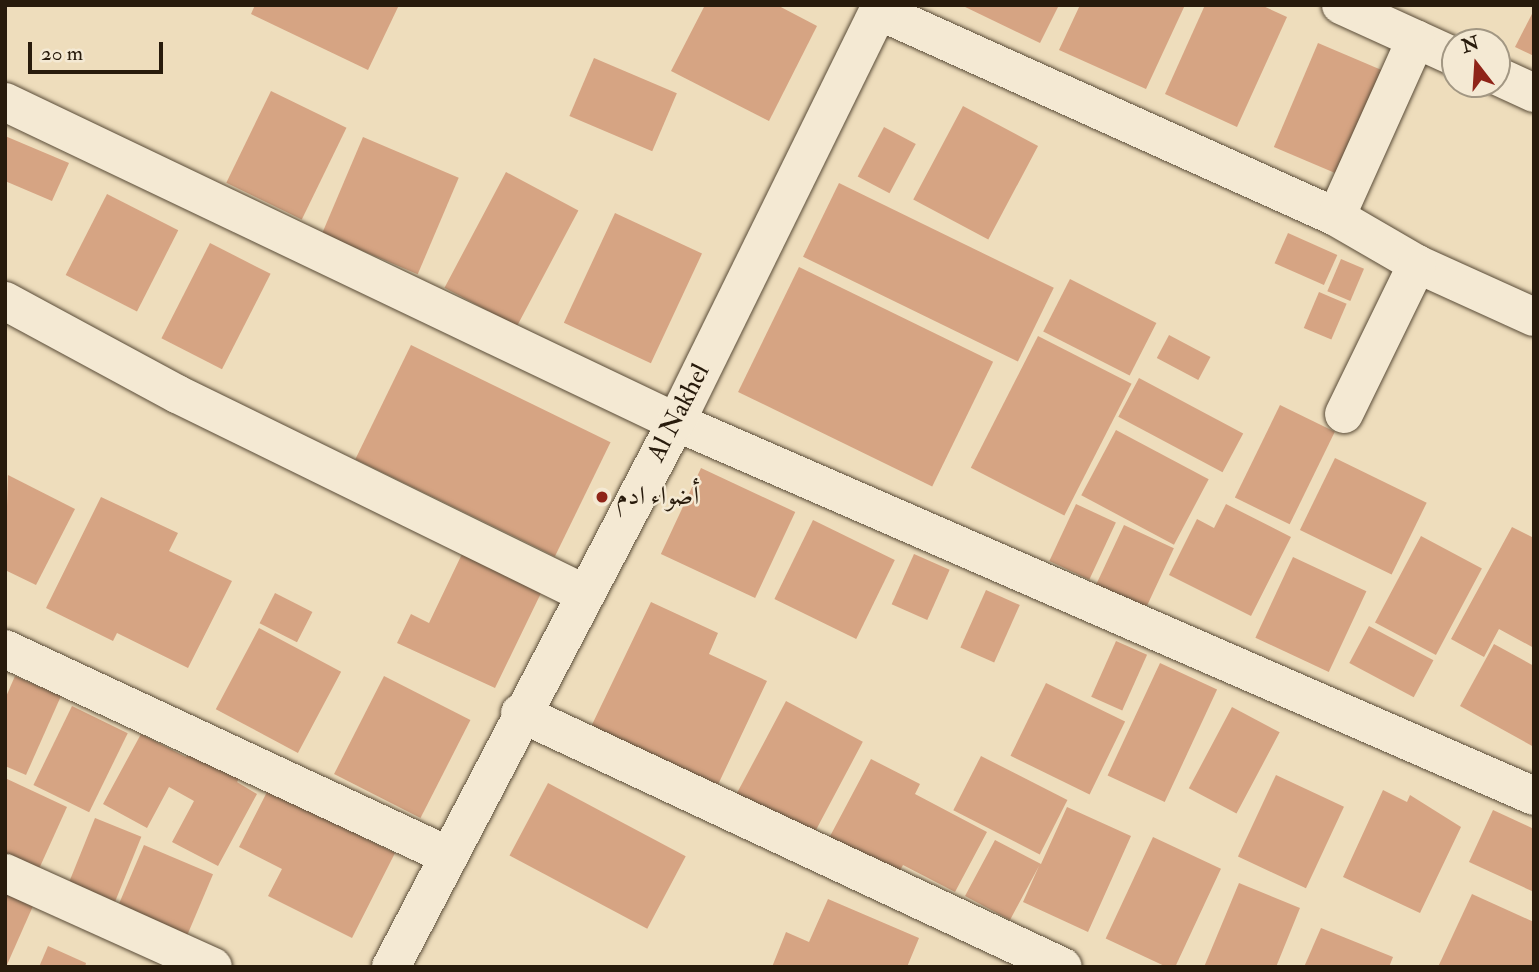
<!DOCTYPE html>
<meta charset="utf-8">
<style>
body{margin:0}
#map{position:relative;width:1539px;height:972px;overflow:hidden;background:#eeddbc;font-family:"IM FELL Double Pica",Amiri,serif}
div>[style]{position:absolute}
.building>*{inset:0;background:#d6a483;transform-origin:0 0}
.roads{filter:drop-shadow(0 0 2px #5a4c38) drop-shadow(0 0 2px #5a4c38)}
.minor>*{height:38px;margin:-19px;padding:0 19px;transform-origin:19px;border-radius:19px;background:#f4e9d3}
.dots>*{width:19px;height:19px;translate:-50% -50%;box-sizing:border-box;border:4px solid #f4e9d3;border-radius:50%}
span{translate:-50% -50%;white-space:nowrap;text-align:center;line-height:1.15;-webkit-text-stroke:5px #f4e9d3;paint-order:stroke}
.street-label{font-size:26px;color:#281b0c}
.poi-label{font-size:26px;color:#281b0c}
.left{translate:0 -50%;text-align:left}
.frame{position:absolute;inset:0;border:7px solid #281b0c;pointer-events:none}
.north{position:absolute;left:1441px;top:28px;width:70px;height:70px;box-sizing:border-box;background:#f4e9d3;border:2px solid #a29783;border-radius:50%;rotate:343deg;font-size:19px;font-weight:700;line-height:28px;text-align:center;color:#281b0c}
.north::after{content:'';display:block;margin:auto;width:24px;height:32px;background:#8f2418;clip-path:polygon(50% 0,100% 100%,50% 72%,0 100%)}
.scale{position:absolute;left:28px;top:42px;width:135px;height:32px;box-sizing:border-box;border:4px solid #281b0c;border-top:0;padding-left:9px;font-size:21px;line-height:24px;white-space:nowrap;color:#281b0c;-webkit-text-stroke:5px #f4e9d3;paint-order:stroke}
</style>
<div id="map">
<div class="building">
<div style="clip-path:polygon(255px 5px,399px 5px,368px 70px,251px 14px)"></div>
<div style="clip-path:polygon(705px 5px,777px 5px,817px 26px,769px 121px,671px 71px)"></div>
<div style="clip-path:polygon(961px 5px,1059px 5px,1040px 43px)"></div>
<div style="clip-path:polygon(1080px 5px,1185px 5px,1146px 89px,1059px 50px)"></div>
<div style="clip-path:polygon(1205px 5px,1261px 5px,1287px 17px,1237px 127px,1165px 94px)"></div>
<div style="clip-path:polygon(1534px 10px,1534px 56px,1515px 47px)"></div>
<div style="left:1318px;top:43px;width:69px;height:113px;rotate:23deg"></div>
<div style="left:594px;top:58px;width:90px;height:63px;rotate:23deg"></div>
<div style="left:271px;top:91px;width:84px;height:102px;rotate:26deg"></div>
<div style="left:963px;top:106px;width:85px;height:106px;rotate:28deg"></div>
<div style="left:884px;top:127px;width:36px;height:56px;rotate:28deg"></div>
<div style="clip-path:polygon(5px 136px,69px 163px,52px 201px,5px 181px)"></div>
<div style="left:363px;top:137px;width:104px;height:105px;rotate:23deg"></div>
<div style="left:506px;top:172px;width:82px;height:131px;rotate:28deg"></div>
<div style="left:839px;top:183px;width:239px;height:82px;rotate:26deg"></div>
<div style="left:107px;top:194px;width:80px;height:91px;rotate:27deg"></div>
<div style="left:615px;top:213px;width:96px;height:121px;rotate:25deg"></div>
<div style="left:1288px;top:233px;width:54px;height:33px;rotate:24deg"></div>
<div style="left:210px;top:243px;width:68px;height:107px;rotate:27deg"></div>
<div style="left:1341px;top:259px;width:25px;height:35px;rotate:23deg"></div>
<div style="left:799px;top:267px;width:216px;height:139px;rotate:26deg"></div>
<div style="left:1070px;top:279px;width:97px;height:59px;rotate:27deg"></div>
<div style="left:1319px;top:292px;width:30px;height:39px;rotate:23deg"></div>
<div style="left:1169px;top:335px;width:47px;height:26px;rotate:28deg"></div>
<div style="left:1038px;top:336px;width:105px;height:148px;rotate:27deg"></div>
<div style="left:411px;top:345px;width:222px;height:127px;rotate:26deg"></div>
<div style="left:1139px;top:378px;width:118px;height:44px;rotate:28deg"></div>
<div style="left:1280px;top:405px;width:61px;height:103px;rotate:26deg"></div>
<div style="left:1116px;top:430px;width:105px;height:74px;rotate:28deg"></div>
<div style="left:1335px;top:458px;width:102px;height:80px;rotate:26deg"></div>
<div style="left:701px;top:468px;width:104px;height:95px;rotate:25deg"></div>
<div style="clip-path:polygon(8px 475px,75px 509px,36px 585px,5px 570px)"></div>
<div style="clip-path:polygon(101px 497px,178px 533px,169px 551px,232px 581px,188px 668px,117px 633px,113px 641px,46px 608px)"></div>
<div style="left:1076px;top:504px;width:44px;height:63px;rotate:25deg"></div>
<div style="clip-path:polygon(1226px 504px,1291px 537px,1251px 616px,1169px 575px,1197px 519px,1214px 528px)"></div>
<div style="left:813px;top:520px;width:91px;height:88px;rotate:26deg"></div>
<div style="left:1124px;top:525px;width:55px;height:71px;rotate:25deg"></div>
<div style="clip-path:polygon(1512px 527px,1534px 538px,1534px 648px,1499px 629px,1484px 657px,1451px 639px)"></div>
<div style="left:1421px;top:536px;width:69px;height:98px;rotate:28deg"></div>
<div style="clip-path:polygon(462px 554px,542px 591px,495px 688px,397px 643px,411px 614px,429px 623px)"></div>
<div style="left:914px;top:554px;width:39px;height:55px;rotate:24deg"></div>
<div style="left:1293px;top:557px;width:81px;height:89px;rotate:25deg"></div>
<div style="left:986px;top:590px;width:37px;height:63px;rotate:24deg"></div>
<div style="left:275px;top:593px;width:42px;height:34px;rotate:27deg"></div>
<div style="clip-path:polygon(651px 602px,718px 633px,709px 654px,767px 681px,714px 793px,588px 733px)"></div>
<div style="left:1369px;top:626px;width:73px;height:42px;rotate:28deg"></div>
<div style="left:259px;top:628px;width:93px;height:92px;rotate:28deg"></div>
<div style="left:1116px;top:641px;width:34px;height:61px;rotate:24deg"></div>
<div style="clip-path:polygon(1494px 644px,1534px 666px,1534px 747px,1460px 706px)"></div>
<div style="left:1160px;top:663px;width:63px;height:124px;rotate:25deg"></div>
<div style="clip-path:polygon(15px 676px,61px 696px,26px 775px,5px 766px,5px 699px)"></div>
<div style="left:384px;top:676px;width:97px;height:110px;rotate:27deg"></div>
<div style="left:1046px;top:683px;width:88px;height:81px;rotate:26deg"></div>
<div style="left:786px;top:701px;width:87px;height:110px;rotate:28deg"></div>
<div style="left:72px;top:706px;width:62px;height:88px;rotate:26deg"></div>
<div style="left:1232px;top:707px;width:54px;height:92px;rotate:28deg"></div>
<div style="clip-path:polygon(141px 734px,186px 757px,193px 745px,243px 771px,237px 782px,257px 794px,218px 866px,172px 842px,194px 801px,169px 787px,147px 828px,103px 804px)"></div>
<div style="left:981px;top:756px;width:97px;height:61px;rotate:27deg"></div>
<div style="clip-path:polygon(871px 759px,920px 784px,915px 794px,987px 832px,955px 892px,903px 865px,888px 893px,819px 857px)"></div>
<div style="left:1276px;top:775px;width:75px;height:90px;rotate:25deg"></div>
<div style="clip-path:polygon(5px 778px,67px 807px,38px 871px,5px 856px)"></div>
<div style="left:548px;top:783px;width:156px;height:82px;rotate:28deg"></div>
<div style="clip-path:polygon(268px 790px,395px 853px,352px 938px,268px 896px,282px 869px,239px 847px)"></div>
<div style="clip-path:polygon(1383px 790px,1407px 802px,1410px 795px,1461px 827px,1420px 913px,1343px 877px)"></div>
<div style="clip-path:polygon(1067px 807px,1131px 836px,1088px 932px,1023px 902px,1039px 866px,1010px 920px,965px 896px,995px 840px,1041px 864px)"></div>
<div style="clip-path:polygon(1493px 810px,1534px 829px,1534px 892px,1469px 862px)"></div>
<div style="left:95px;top:818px;width:50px;height:77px;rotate:22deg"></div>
<div style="left:1153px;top:837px;width:75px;height:112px;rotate:25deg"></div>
<div style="left:144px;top:845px;width:75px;height:71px;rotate:23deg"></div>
<div style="clip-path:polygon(1239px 883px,1300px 908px,1276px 967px,1204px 967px)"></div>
<div style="clip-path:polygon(5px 894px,33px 906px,6px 967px,5px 967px)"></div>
<div style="clip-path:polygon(1472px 894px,1534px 922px,1534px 967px,1438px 967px)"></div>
<div style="clip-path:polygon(828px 899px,919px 938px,907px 967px,772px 967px,786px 932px,809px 942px)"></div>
<div style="clip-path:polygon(1321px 928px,1393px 957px,1389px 967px,1304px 967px)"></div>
<div style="clip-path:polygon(48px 946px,86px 963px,85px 967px,39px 967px)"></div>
</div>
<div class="roads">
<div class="minor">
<div style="left:1341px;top:5px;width:125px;rotate:24.5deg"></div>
<div style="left:879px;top:11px;width:501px;rotate:24.26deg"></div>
<div style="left:1336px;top:217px;width:94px;rotate:30.1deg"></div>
<div style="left:1417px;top:264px;width:128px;rotate:24.4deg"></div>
<div style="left:1497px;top:76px;width:41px;rotate:24.7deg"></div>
<div style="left:5px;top:102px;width:743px;rotate:25.5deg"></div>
<div style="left:676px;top:422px;width:936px;rotate:23.55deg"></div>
<div style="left:1336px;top:217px;width:195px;rotate:-65.8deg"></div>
<div style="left:5px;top:301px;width:196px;rotate:28.4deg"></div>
<div style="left:177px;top:394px;width:452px;rotate:26.1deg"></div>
<div style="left:1344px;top:414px;width:167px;rotate:-64deg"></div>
<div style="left:5px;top:649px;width:490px;rotate:25deg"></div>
<div style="left:520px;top:713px;width:599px;rotate:25.07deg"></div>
<div style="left:5px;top:873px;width:228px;rotate:24.3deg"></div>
<div style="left:391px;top:967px;width:615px;rotate:-62.39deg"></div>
<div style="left:676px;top:422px;width:465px;rotate:-63.8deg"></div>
</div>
</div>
<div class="dots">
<div style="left:602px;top:497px;background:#8f2418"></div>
</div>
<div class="street-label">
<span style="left:679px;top:413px;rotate:-63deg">Al Nakhel</span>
</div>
<div class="poi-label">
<span class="left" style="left:616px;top:497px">أضواء ادم</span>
</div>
<div class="frame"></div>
<div class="north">N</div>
<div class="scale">20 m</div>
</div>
